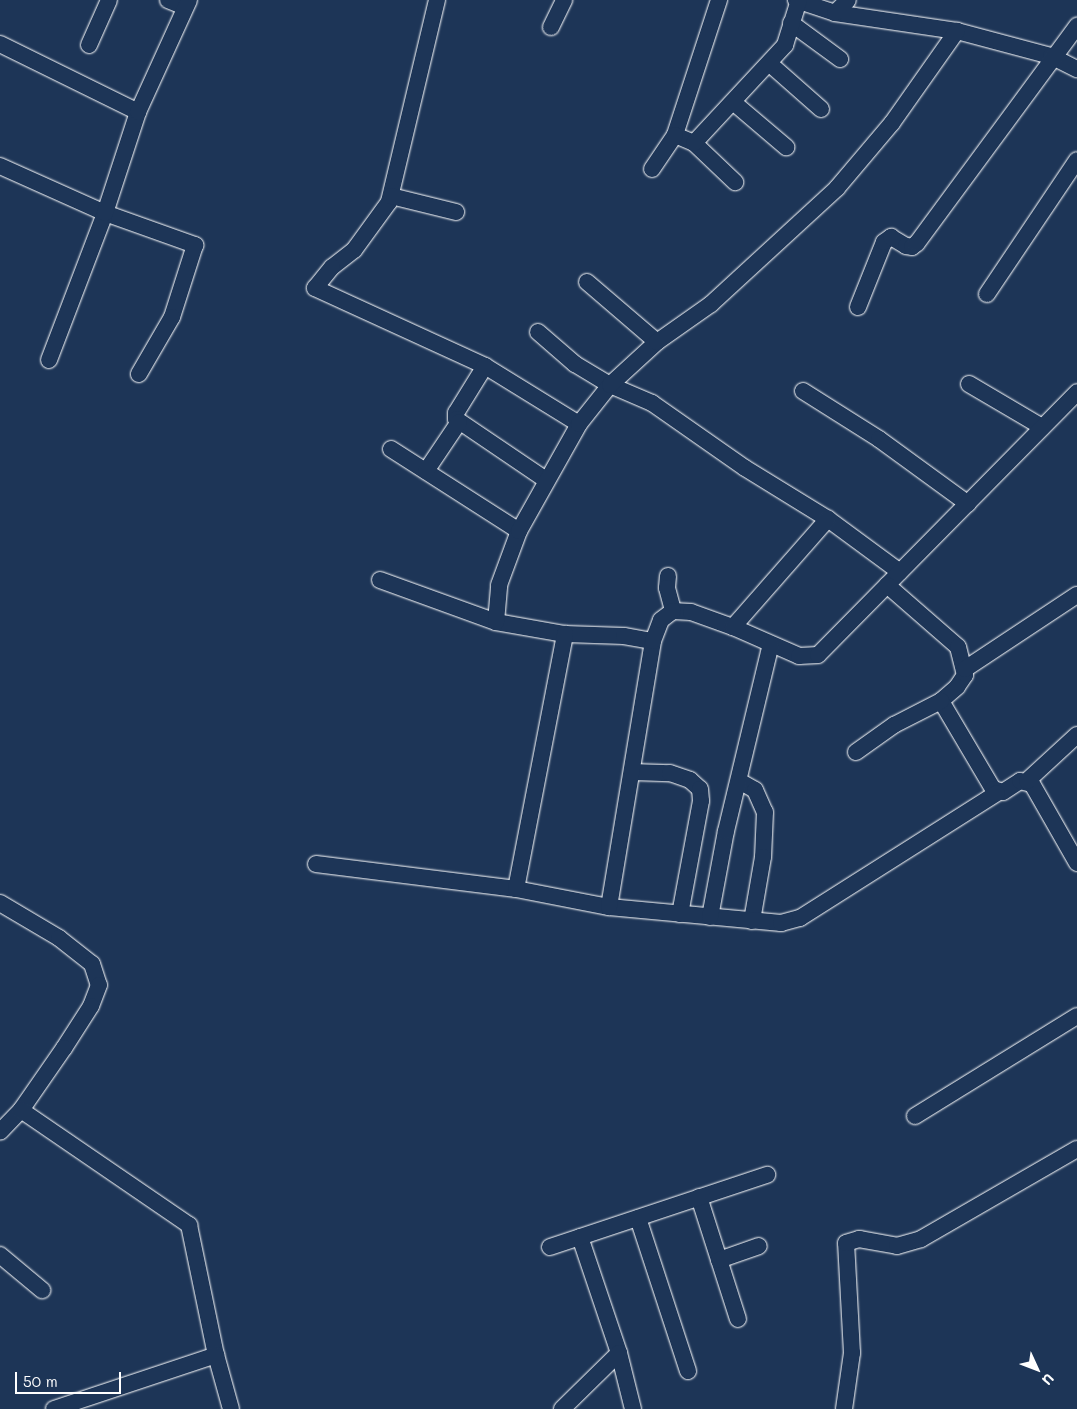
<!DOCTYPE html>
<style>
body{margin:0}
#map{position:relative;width:1077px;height:1409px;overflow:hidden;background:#1d3557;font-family:Mali,sans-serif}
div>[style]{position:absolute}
.roads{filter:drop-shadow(0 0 1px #fff) drop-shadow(0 0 1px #fff)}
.street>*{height:16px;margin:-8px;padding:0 8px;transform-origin:8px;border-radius:8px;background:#1d3557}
span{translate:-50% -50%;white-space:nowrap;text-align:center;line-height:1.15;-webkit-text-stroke:4px #1d3557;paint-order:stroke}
.north{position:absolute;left:1012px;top:1344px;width:50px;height:50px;-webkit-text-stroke:4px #1d3557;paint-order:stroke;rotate:133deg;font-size:14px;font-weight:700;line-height:20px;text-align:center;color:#fff}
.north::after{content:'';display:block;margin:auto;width:18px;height:22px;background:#fff;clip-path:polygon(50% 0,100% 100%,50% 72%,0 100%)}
.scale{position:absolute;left:15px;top:1372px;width:106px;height:22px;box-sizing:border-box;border:2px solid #fff;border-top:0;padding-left:6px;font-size:15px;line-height:18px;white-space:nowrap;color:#fff;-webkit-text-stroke:4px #1d3557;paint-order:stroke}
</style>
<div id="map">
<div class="roads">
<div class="street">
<div style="left:168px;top:0;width:18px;rotate:22deg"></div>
<div style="left:437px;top:0;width:208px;rotate:103.4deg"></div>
<div style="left:389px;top:202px;width:59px;rotate:126.1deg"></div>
<div style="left:354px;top:250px;width:28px;rotate:142deg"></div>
<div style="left:332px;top:267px;width:27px;rotate:129deg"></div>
<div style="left:315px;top:288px;width:187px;rotate:24.6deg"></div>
<div style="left:485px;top:366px;width:110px;rotate:31.7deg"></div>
<div style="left:719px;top:0;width:142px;rotate:108.1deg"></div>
<div style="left:675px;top:135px;width:21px;rotate:23deg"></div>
<div style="left:694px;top:143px;width:57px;rotate:43.6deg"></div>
<div style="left:796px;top:0;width:41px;rotate:18.4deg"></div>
<div style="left:835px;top:13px;width:123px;rotate:8.4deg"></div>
<div style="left:957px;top:31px;width:97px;rotate:14.9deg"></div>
<div style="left:1051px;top:56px;width:29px;rotate:27deg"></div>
<div style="left:835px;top:13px;width:18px;rotate:-45deg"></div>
<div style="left:791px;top:23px;width:61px;rotate:36.3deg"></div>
<div style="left:551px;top:27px;width:30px;rotate:-64deg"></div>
<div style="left:0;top:44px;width:154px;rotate:26.2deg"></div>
<div style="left:89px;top:45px;width:49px;rotate:-66deg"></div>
<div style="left:770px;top:64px;width:68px;rotate:41.4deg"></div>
<div style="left:733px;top:102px;width:70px;rotate:40.3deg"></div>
<div style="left:694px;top:143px;width:134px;rotate:-47.1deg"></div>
<div style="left:785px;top:45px;width:47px;rotate:-72.7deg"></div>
<div style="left:0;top:166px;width:115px;rotate:24.1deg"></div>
<div style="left:105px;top:213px;width:96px;rotate:19.6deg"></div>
<div style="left:195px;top:245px;width:76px;rotate:107.7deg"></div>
<div style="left:172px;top:317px;width:66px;rotate:120.1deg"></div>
<div style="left:652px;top:169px;width:41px;rotate:-55.9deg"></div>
<div style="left:391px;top:196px;width:67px;rotate:13.8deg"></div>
<div style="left:587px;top:282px;width:92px;rotate:40.6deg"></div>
<div style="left:987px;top:294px;width:161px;rotate:-56.1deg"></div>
<div style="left:858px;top:307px;width:70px;rotate:-68.2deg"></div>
<div style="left:884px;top:242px;width:9px;rotate:-36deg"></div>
<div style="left:891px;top:237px;width:17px;rotate:31deg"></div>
<div style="left:906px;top:246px;width:6px;rotate:9deg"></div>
<div style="left:912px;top:247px;width:6px;rotate:-39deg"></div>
<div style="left:917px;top:243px;width:270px;rotate:-53.6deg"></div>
<div style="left:538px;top:332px;width:49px;rotate:40.9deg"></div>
<div style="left:575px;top:364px;width:41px;rotate:31deg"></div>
<div style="left:610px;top:385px;width:46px;rotate:23.2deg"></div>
<div style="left:652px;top:403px;width:113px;rotate:35deg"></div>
<div style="left:745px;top:468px;width:97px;rotate:31.6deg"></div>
<div style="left:828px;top:519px;width:89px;rotate:36.4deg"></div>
<div style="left:49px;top:360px;width:157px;rotate:-69.1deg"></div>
<div style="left:105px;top:213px;width:106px;rotate:-71.9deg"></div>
<div style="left:138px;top:112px;width:123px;rotate:-65.5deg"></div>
<div style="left:485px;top:366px;width:55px;rotate:121.7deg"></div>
<div style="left:456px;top:413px;width:6px;rotate:90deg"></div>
<div style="left:456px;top:419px;width:109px;rotate:34.1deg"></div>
<div style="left:969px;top:384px;width:85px;rotate:30.5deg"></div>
<div style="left:803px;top:391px;width:90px;rotate:32.3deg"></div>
<div style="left:879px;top:439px;width:110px;rotate:36.1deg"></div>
<div style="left:391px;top:449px;width:152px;rotate:32.6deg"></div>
<div style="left:426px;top:471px;width:59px;rotate:-56deg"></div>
<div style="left:668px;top:576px;width:12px;rotate:95deg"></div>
<div style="left:667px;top:588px;width:24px;rotate:75deg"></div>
<div style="left:673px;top:611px;width:18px;rotate:3deg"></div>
<div style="left:691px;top:612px;width:45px;rotate:19.7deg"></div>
<div style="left:733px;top:627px;width:72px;rotate:23.7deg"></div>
<div style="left:799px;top:656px;width:19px;rotate:-3deg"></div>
<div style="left:818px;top:655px;width:369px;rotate:-45.4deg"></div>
<div style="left:380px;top:580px;width:123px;rotate:19.9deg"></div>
<div style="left:496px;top:622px;width:70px;rotate:9.9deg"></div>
<div style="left:565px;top:634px;width:59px;rotate:1.9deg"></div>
<div style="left:624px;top:636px;width:29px;rotate:10deg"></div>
<div style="left:887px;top:585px;width:94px;rotate:41.1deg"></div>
<div style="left:958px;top:647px;width:29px;rotate:76deg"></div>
<div style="left:965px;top:675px;width:14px;rotate:124deg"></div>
<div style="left:957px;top:687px;width:21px;rotate:139deg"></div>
<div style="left:941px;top:701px;width:102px;rotate:59.4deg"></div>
<div style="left:993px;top:789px;width:10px;rotate:17deg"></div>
<div style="left:1003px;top:792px;width:20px;rotate:-33deg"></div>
<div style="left:1020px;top:781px;width:12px;rotate:14deg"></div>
<div style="left:1032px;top:784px;width:91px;rotate:60.3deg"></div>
<div style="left:496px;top:622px;width:37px;rotate:-85deg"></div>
<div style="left:499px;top:585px;width:58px;rotate:-69.7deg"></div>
<div style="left:519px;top:531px;width:123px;rotate:-60.7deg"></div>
<div style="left:579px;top:424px;width:50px;rotate:-51.5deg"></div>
<div style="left:610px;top:385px;width:64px;rotate:-42.5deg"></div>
<div style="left:657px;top:342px;width:66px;rotate:-35.1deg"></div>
<div style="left:711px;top:304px;width:171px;rotate:-42.6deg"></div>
<div style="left:837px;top:188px;width:85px;rotate:-49.8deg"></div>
<div style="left:892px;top:123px;width:113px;rotate:-54.8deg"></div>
<div style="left:733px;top:627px;width:144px;rotate:-48.7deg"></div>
<div style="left:965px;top:669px;width:134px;rotate:-33.5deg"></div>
<div style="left:856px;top:752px;width:47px;rotate:-35.4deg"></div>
<div style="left:894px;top:725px;width:53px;rotate:-27.1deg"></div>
<div style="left:632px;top:772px;width:38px;rotate:2deg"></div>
<div style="left:670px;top:773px;width:21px;rotate:19deg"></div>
<div style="left:690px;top:780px;width:13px;rotate:42deg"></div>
<div style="left:700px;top:789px;width:12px;rotate:85deg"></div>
<div style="left:701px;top:801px;width:115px;rotate:100.5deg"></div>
<div style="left:739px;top:781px;width:18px;rotate:29deg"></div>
<div style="left:755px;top:790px;width:24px;rotate:66deg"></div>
<div style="left:765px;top:812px;width:45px;rotate:92.5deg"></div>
<div style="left:763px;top:857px;width:65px;rotate:99.8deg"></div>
<div style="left:1027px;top:781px;width:68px;rotate:-42.6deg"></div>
<div style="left:316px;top:864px;width:202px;rotate:7.1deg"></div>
<div style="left:516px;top:889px;width:95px;rotate:11deg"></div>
<div style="left:609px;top:907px;width:173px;rotate:5.3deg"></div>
<div style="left:781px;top:923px;width:20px;rotate:-15deg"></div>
<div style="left:800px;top:918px;width:233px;rotate:-32.4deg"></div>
<div style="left:516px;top:889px;width:260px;rotate:-79.1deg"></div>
<div style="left:0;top:903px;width:69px;rotate:30.7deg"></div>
<div style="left:59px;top:938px;width:42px;rotate:38.2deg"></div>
<div style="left:92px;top:964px;width:22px;rotate:72deg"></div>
<div style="left:99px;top:985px;width:22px;rotate:111deg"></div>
<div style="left:91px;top:1006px;width:50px;rotate:122.7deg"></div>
<div style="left:64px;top:1048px;width:75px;rotate:124.7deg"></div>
<div style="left:21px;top:1110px;width:30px;rotate:134deg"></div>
<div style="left:609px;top:907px;width:270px;rotate:-80.6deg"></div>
<div style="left:653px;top:641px;width:22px;rotate:-69deg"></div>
<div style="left:661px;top:620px;width:15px;rotate:-37deg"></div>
<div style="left:710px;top:917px;width:87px;rotate:-79.5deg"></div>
<div style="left:726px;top:831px;width:192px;rotate:-76.5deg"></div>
<div style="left:21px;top:1110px;width:204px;rotate:34.4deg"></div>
<div style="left:189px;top:1225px;width:133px;rotate:78.3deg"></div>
<div style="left:216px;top:1355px;width:56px;rotate:74.5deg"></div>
<div style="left:915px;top:1116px;width:190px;rotate:-31.7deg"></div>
<div style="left:699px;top:1197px;width:128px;rotate:72.3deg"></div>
<div style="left:638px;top:1218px;width:161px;rotate:71.9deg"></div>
<div style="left:580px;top:1237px;width:122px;rotate:71.4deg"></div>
<div style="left:619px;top:1353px;width:58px;rotate:76deg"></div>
<div style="left:550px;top:1247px;width:229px;rotate:-18.4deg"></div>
<div style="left:0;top:1255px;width:55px;rotate:39.8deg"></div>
<div style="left:719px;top:1260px;width:42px;rotate:-19.3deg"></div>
<div style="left:54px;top:1409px;width:171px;rotate:-18.4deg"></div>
<div style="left:562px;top:1409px;width:80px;rotate:-44.5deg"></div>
<div style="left:844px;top:1409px;width:57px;rotate:-81.9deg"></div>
<div style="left:852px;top:1353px;width:110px;rotate:-93.1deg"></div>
<div style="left:846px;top:1243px;width:14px;rotate:-17deg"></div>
<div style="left:859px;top:1239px;width:39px;rotate:10deg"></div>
<div style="left:897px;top:1246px;width:25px;rotate:-16deg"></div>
<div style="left:921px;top:1239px;width:180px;rotate:-30deg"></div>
</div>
</div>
<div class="north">U</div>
<div class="scale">50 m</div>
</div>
